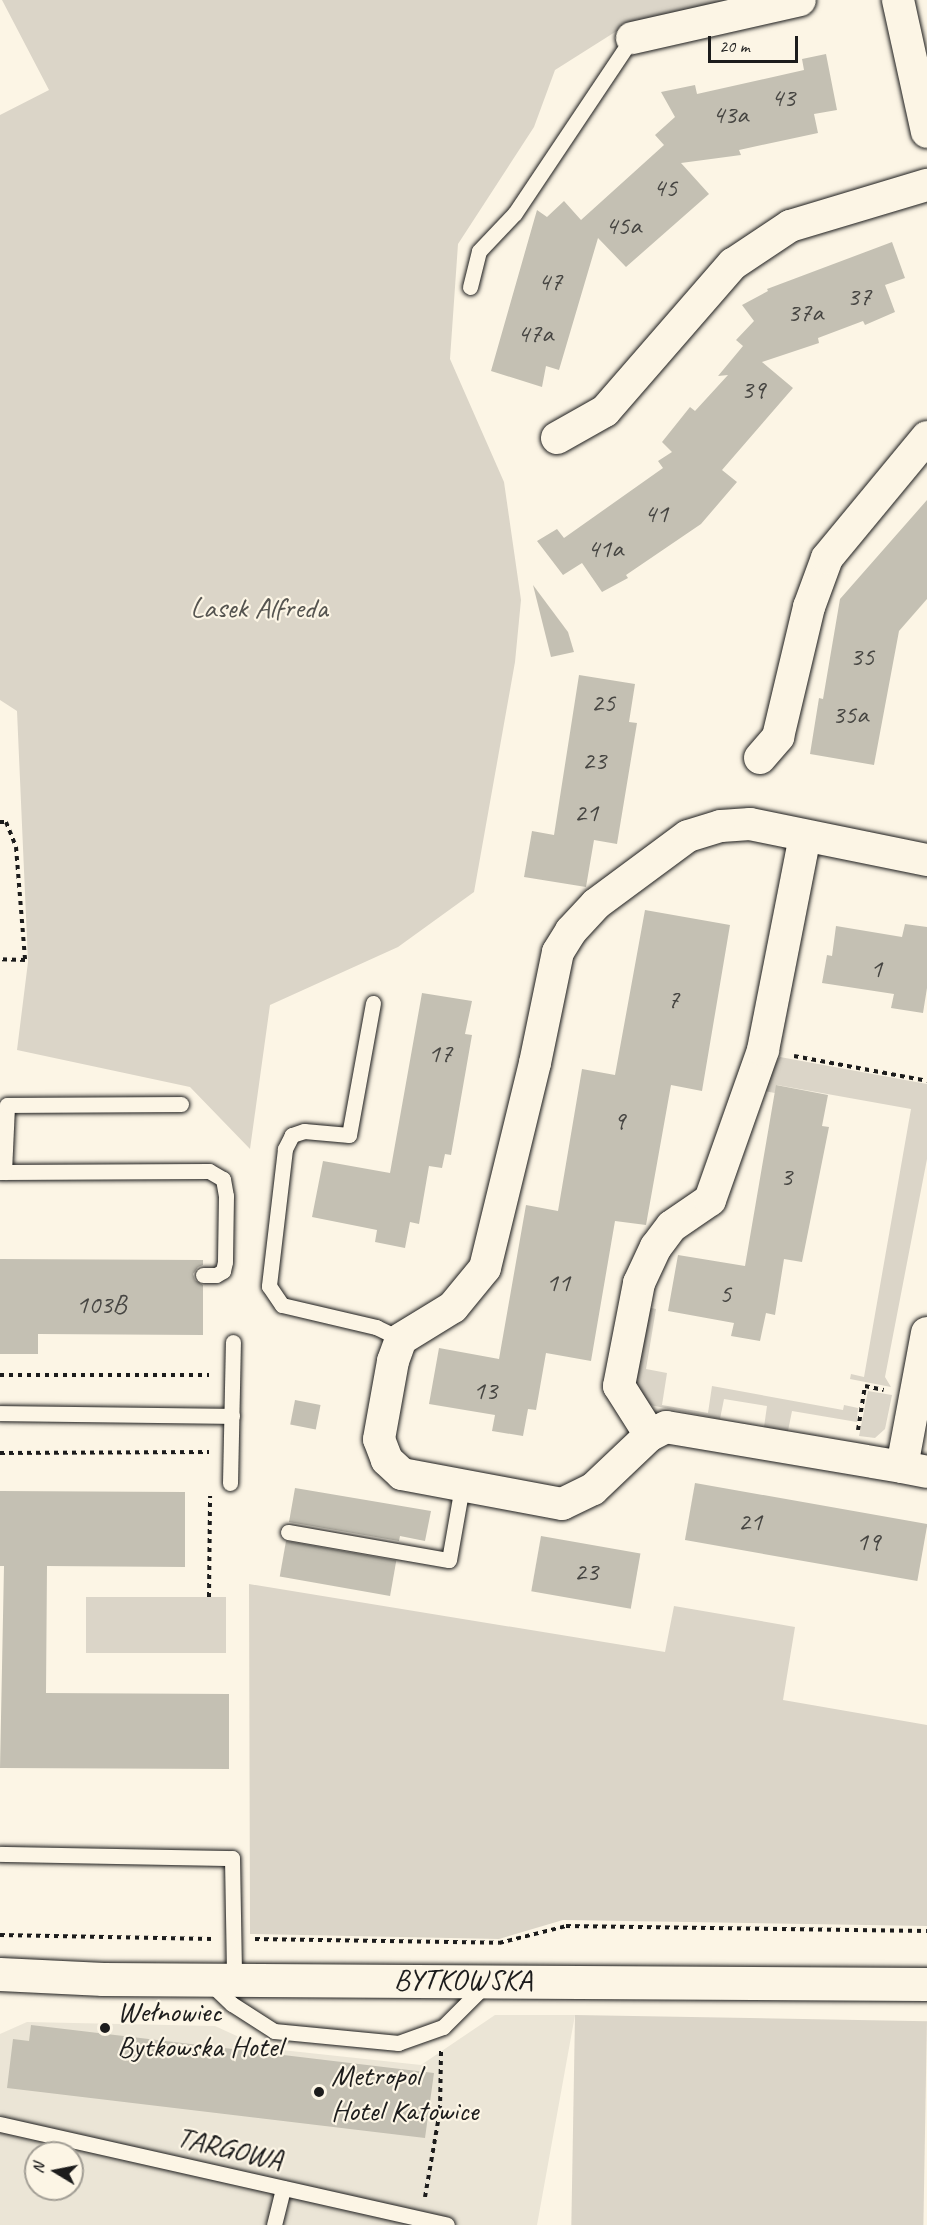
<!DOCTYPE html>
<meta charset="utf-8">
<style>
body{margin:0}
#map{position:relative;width:927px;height:2225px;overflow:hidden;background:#fcf5e5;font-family:Caveat,sans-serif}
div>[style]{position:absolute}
.built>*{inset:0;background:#ebe5d6}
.green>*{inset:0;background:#dbd5c8;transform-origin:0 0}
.building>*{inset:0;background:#c4c0b3;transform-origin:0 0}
.path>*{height:4px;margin-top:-2px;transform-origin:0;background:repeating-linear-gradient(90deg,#1c1c1c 0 4.5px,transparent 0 9px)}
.roads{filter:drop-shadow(0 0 2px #1c1c1c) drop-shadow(0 0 2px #1c1c1c)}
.lane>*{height:15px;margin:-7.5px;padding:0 7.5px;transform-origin:7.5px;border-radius:7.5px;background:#fcf5e5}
.street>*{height:32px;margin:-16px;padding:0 16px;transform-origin:16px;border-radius:16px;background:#fcf5e5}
.secondary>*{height:33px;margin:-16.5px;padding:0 16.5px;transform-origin:16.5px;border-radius:16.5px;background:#fcf5e5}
.dots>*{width:16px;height:16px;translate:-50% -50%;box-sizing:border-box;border:3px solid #fcf5e5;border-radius:50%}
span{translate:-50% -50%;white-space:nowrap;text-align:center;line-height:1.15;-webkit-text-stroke:4.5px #fcf5e5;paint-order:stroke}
.number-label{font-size:27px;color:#464542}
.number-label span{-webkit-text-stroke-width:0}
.park-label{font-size:30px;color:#555450}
.street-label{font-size:30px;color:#1c1c1c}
.poi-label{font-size:30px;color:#1c1c1c}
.left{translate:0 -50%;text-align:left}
.north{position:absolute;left:24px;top:2141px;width:60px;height:60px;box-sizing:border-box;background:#fcf5e5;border:2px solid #a29e95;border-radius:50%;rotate:280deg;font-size:16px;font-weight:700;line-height:24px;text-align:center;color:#1c1c1c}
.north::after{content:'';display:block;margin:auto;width:21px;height:27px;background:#1c1c1c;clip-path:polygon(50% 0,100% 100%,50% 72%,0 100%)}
.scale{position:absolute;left:708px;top:36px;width:90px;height:27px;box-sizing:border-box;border:3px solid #1c1c1c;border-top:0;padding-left:8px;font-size:18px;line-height:21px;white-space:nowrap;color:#1c1c1c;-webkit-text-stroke:4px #fcf5e5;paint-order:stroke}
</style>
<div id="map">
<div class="built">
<div style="clip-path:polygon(evenodd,495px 2015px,575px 2015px,537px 2225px,0 2225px,0 2034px,27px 2022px,215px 2026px,263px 2048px,421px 2065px,495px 2015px,36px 2153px,72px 2153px,72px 2189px,36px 2189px,36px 2153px)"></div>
</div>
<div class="green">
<div style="clip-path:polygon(2px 0,746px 0,623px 27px,555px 70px,534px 127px,458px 244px,450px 359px,504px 482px,521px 600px,515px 662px,474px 892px,398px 947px,270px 1005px,250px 1149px,190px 1087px,17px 1050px,28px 962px,17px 711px,0 700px,0 115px,49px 90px)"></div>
<div style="clip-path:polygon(780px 1057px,927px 1084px,927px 1159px,885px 1377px,891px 1387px,850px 1379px,851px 1374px,864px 1377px,911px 1109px,777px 1085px,775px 1093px,764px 1091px,771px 1071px)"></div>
<div style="clip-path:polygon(647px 1307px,656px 1309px,646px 1369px,667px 1373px,662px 1405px,708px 1413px,712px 1386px,843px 1410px,844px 1405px,858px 1408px,857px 1422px,792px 1411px,788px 1431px,764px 1427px,767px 1406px,724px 1399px,720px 1419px,650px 1405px,645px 1401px,635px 1382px)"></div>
<div style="clip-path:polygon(868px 1391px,892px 1395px,885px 1429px,875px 1438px,859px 1436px)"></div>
<div style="clip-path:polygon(249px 1584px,665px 1652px,674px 1606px,795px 1627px,783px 1700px,927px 1725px,927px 1926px,563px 1920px,499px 1939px,250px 1934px)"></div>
<div style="left:86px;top:1597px;width:140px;height:56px"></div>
<div style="left:575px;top:2015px;width:352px;height:213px;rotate:1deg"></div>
</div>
<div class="building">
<div style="clip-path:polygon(826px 54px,837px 110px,814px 114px,818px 133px,739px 150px,741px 155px,681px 163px,709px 194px,626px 267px,598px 238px,559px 370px,546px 366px,542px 387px,491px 371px,537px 210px,547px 217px,564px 201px,581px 220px,664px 145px,655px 135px,675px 117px,661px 92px,695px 85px,697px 94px,804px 70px,802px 59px)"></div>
<div style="clip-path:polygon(892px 242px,905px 278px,885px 285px,895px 312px,865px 325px,863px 321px,818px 338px,819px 343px,762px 362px,793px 388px,722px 470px,737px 482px,701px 524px,626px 575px,628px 578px,602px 592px,582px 563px,563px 575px,537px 541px,557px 529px,564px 538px,663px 468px,658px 461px,672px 452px,662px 442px,690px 407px,695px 411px,728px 375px,718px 376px,743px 346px,736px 340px,754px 321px,742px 305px,768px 291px,767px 289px)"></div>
<div style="clip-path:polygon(927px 500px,927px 599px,899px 631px,874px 765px,810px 754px,819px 698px,823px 699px,840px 599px)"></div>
<div style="clip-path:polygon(533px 585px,568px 632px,574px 652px,551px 657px)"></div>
<div style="clip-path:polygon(579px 675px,635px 684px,629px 722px,637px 723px,617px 844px,594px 840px,586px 887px,524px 877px,532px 831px,554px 835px)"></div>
<div style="clip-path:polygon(645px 910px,730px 925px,702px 1091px,671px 1085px,646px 1225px,615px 1221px,591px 1361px,546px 1353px,536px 1410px,528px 1409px,523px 1436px,492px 1431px,495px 1415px,429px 1404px,439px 1348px,499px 1359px,526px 1205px,558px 1211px,582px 1069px,615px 1075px)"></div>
<div style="clip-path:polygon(905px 924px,927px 927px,927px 988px,923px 1013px,891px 1008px,894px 994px,822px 983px,827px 955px,832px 956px,836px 926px,902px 937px)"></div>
<div style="clip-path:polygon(422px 993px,472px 1001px,465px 1034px,472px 1035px,451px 1155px,445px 1154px,442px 1168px,429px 1166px,419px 1224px,410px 1222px,405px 1248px,375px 1242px,377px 1230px,312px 1217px,323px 1161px,390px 1173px)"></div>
<div style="clip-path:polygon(776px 1085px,828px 1095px,822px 1126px,829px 1127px,802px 1262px,784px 1259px,775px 1315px,766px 1313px,760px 1341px,731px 1336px,734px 1323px,668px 1311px,678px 1255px,745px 1266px)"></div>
<div style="clip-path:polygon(0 1259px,203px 1260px,203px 1265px,198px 1267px,193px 1274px,195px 1280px,203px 1285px,203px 1335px,38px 1334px,38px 1354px,0 1354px)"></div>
<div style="left:295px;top:1400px;width:26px;height:25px;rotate:11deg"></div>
<div style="left:695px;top:1483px;width:236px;height:58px;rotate:10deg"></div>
<div style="clip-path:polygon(295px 1488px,431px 1511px,425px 1541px,400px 1536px,399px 1541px,289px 1522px)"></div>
<div style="clip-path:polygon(0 1491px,185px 1492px,185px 1567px,47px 1566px,46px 1693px,229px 1694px,229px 1769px,0 1768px,4px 1566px,0 1566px)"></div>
<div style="left:541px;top:1536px;width:101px;height:56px;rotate:10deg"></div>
<div style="left:286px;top:1541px;width:112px;height:36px;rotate:10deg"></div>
<div style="clip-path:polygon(31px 2025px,434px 2073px,425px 2138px,7px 2088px,13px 2039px,29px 2041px)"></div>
</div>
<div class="path">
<div style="left:0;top:822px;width:6px"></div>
<div style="left:6px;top:822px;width:27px;rotate:68deg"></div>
<div style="left:16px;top:847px;width:113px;rotate:85.4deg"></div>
<div style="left:25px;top:960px;width:25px;rotate:-178deg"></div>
<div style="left:794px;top:1056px;width:135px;rotate:10.6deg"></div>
<div style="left:0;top:1375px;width:209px"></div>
<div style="left:858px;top:1430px;width:45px;rotate:-81deg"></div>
<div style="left:865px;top:1386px;width:19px;rotate:12deg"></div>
<div style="left:0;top:1453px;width:209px;rotate:-0.3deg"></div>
<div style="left:209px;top:1597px;width:101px;rotate:-89.4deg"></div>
<div style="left:0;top:1935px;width:212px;rotate:1.1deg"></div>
<div style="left:255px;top:1939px;width:244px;rotate:0.9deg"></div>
<div style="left:499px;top:1943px;width:69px;rotate:-14.2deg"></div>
<div style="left:566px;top:1926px;width:361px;rotate:0.8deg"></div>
<div style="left:425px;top:2197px;width:88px;rotate:-80.2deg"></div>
<div style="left:440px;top:2110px;width:60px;rotate:-89deg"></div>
</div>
<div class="roads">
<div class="lane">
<div style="left:470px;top:287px;width:37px;rotate:-76deg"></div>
<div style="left:479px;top:251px;width:52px;rotate:-46.5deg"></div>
<div style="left:515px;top:213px;width:211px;rotate:-56.2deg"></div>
<div style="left:373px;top:1003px;width:134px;rotate:100.3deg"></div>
<div style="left:349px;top:1135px;width:45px;rotate:-174.9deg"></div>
<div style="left:304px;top:1131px;width:13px;rotate:162deg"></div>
<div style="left:292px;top:1135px;width:16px;rotate:117deg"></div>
<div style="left:285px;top:1149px;width:138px;rotate:96.7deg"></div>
<div style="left:269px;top:1286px;width:23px;rotate:56deg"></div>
<div style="left:282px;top:1305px;width:97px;rotate:13.2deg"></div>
<div style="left:376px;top:1327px;width:28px;rotate:26deg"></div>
<div style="left:0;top:1172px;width:209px;rotate:-0.3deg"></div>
<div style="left:209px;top:1171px;width:16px;rotate:30deg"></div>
<div style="left:223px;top:1179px;width:17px;rotate:80deg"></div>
<div style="left:226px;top:1196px;width:66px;rotate:90.9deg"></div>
<div style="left:225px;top:1262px;width:9px;rotate:103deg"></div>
<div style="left:223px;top:1271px;width:8px;rotate:150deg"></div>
<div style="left:216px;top:1275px;width:13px;rotate:180deg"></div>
<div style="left:4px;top:1172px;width:67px;rotate:-87.4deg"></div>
<div style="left:7px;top:1105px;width:174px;rotate:-0.3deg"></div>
<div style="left:0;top:1413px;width:232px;rotate:0.7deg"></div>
<div style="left:230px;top:1483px;width:141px;rotate:-88.8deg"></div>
<div style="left:288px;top:1532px;width:163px;rotate:9.9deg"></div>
<div style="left:449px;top:1560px;width:75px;rotate:-80deg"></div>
<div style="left:0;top:1854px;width:232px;rotate:1deg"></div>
<div style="left:232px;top:1858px;width:120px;rotate:89deg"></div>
<div style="left:211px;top:1984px;width:29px;rotate:44deg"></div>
<div style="left:232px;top:2004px;width:50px;rotate:32.7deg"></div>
<div style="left:274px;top:2031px;width:125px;rotate:5.5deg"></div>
<div style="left:398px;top:2043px;width:48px;rotate:-19.6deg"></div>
<div style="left:443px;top:2027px;width:61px;rotate:-45deg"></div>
<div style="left:0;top:2124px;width:458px;rotate:12.7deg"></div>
<div style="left:274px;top:2225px;width:38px;rotate:-76deg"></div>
</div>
<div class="street">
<div style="left:898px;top:0;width:135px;rotate:77.6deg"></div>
<div style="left:632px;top:38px;width:172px;rotate:-12.7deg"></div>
<div style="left:557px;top:438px;width:55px;rotate:-29.4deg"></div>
<div style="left:605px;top:411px;width:195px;rotate:-49deg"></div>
<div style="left:733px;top:264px;width:69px;rotate:-33.7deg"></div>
<div style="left:790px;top:226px;width:143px;rotate:-16.7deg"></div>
<div style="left:760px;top:758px;width:28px;rotate:-49deg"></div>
<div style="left:778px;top:737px;width:134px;rotate:-76.6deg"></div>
<div style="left:809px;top:607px;width:52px;rotate:-69.8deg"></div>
<div style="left:827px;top:558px;width:157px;rotate:-50.4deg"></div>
<div style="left:927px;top:1333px;width:136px;rotate:100.6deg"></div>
<div style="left:902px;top:1467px;width:25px;rotate:11deg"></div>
<div style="left:650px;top:1435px;width:58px;rotate:-122.3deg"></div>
<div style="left:619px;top:1386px;width:105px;rotate:-79deg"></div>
<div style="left:639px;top:1283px;width:40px;rotate:-65deg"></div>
<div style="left:656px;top:1247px;width:26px;rotate:-53deg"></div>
<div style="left:672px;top:1226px;width:46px;rotate:-34.4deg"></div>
<div style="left:710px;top:1200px;width:159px;rotate:-70.5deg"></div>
<div style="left:763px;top:1050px;width:218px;rotate:-78.9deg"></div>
<div style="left:902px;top:1467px;width:239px;rotate:-170.4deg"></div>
<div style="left:666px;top:1427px;width:18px;rotate:153deg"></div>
<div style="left:650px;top:1435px;width:79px;rotate:136.5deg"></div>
<div style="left:593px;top:1489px;width:34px;rotate:154deg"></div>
<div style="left:562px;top:1504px;width:163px;rotate:-169.4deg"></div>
<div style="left:402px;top:1474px;width:21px;rotate:-137deg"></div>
<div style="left:387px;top:1460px;width:22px;rotate:-111deg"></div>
<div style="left:379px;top:1439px;width:79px;rotate:-79.8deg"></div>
<div style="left:393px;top:1361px;width:23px;rotate:-70deg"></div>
<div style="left:401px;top:1339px;width:61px;rotate:-31.6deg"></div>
<div style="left:453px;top:1307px;width:50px;rotate:-50.6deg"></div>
<div style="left:485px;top:1268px;width:211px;rotate:-76.3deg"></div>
<div style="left:535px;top:1063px;width:113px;rotate:-78.3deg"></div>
<div style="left:558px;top:952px;width:25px;rotate:-58deg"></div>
<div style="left:571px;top:931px;width:37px;rotate:-47deg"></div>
<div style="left:596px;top:904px;width:114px;rotate:-36.5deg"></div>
<div style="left:688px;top:836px;width:34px;rotate:-17deg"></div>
<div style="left:721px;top:826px;width:29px;rotate:-4deg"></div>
<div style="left:750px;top:824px;width:181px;rotate:11.5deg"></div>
</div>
<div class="secondary">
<div style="left:0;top:1974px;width:103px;rotate:2.8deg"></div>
<div style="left:103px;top:1979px;width:824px;rotate:0.35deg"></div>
</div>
</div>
<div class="dots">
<div style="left:105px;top:2028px;background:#1c1c1c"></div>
<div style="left:319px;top:2092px;background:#1c1c1c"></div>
</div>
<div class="number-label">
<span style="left:783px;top:98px">43</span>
<span style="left:730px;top:115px">43a</span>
<span style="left:665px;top:188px">45</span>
<span style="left:623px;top:226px">45a</span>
<span style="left:550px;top:282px">47</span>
<span style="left:859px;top:297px">37</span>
<span style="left:805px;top:313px">37a</span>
<span style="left:535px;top:334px">47a</span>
<span style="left:753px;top:390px">39</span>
<span style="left:656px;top:514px">41</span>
<span style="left:605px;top:549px">41a</span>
<span style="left:862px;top:657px">35</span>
<span style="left:603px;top:703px">25</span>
<span style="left:850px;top:715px">35a</span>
<span style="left:594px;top:761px">23</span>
<span style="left:586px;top:813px">21</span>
<span style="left:876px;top:969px">1</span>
<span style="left:673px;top:1000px">7</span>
<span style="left:440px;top:1054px">17</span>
<span style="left:619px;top:1121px">9</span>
<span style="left:786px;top:1177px">3</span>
<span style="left:558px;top:1283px">11</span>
<span style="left:725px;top:1294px">5</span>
<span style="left:101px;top:1305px">103B</span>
<span style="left:485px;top:1391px">13</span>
<span style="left:750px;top:1522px">21</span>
<span style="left:868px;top:1542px">19</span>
<span style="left:586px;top:1572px">23</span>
</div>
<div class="park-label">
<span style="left:259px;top:607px">Lasek Alfreda</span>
</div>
<div class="street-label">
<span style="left:463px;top:1979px">BYTKOWSKA</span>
<span style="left:230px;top:2148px;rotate:13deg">TARGOWA</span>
</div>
<div class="poi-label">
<span class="left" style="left:117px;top:2028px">Wełnowiec<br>Bytkowska Hotel</span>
<span class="left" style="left:331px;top:2092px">Metropol<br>Hotel Katowice</span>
</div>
<div class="north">N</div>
<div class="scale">20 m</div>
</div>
